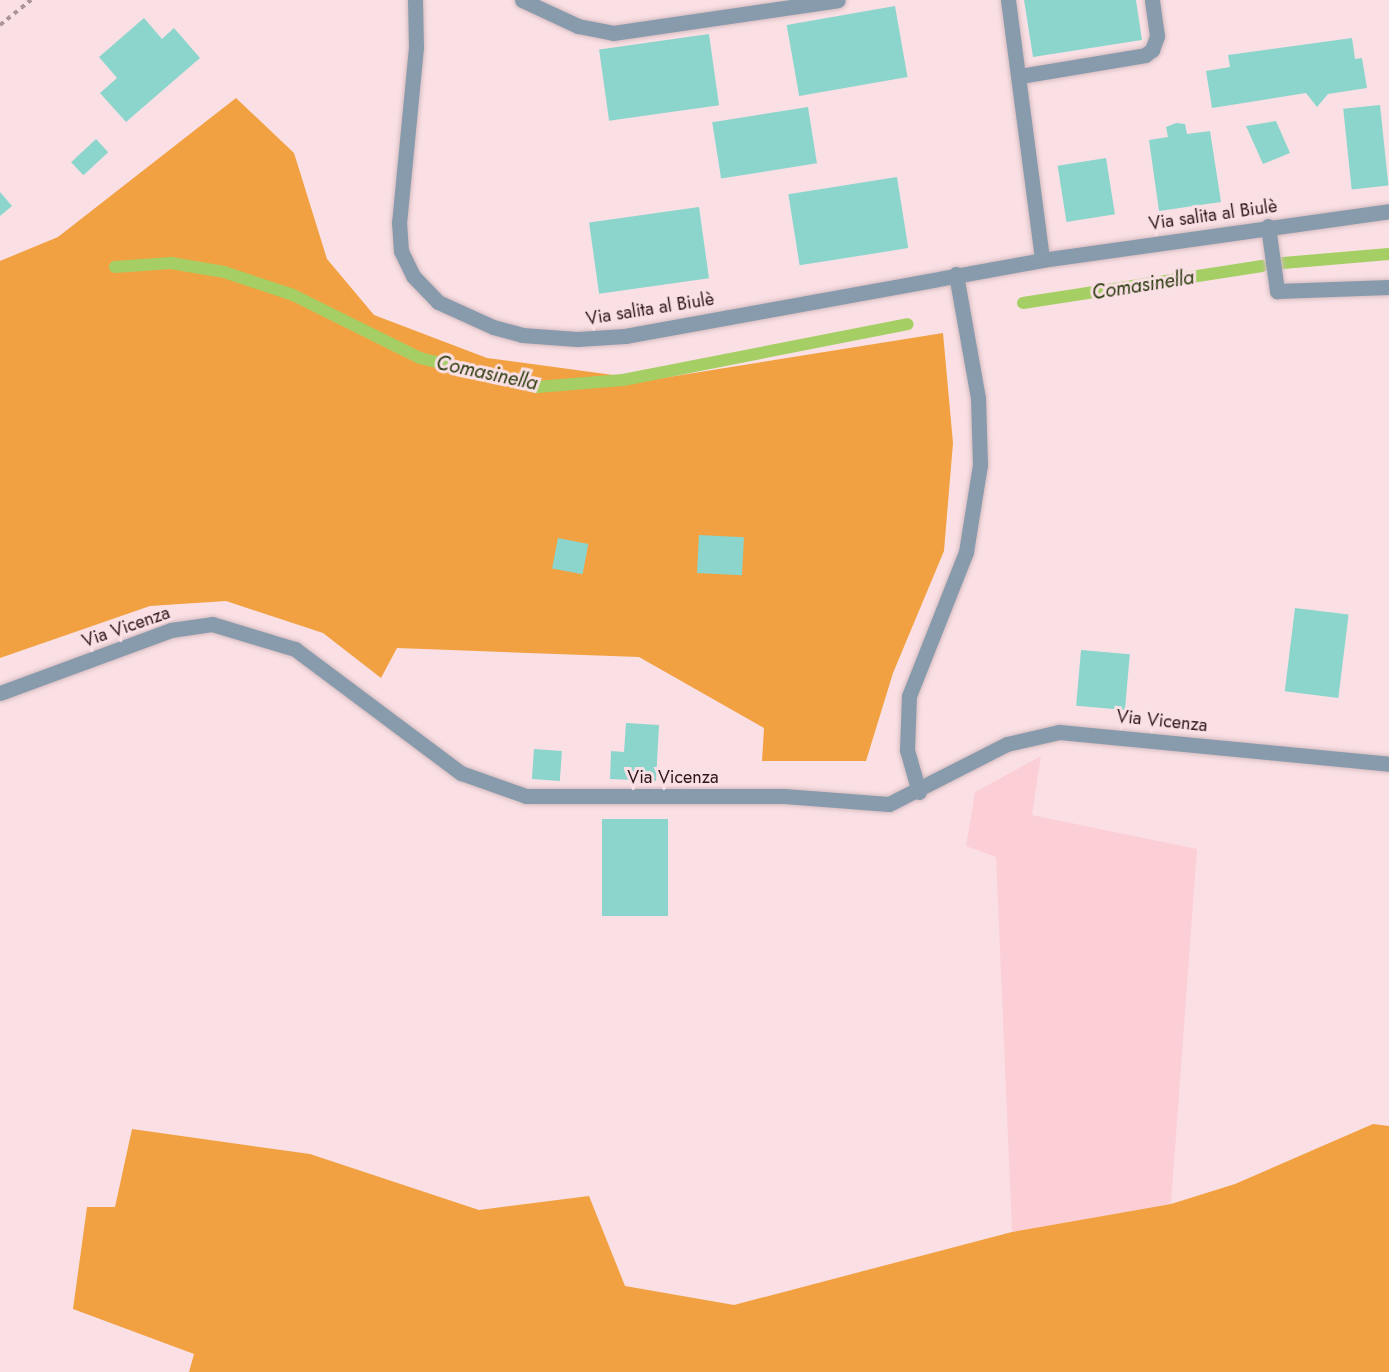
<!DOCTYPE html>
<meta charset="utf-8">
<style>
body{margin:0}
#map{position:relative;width:1389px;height:1372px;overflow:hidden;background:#fae0e4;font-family:Jost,sans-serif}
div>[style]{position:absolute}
.built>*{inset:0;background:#fccfd7}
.forest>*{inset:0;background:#f1a142}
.stream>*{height:12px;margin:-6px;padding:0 6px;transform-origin:6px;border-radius:6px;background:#a5cf65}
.building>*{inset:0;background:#8bd5cd;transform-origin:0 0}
.path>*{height:4px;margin-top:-2px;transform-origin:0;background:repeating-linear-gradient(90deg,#ad9499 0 4.5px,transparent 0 9px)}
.roads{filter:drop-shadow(0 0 2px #d5bcc0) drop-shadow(0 0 2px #d5bcc0)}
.minor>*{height:15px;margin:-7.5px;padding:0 7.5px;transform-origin:7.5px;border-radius:7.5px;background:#889bac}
.tertiary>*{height:15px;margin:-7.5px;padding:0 7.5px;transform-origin:7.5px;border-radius:7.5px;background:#889bac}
span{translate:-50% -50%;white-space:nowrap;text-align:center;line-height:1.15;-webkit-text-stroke:6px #fae0e4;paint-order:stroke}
.street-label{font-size:18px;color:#2d161b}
.water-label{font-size:20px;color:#2a3a0e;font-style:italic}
</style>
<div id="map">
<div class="built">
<div style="clip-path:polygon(1041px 756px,1032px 815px,1197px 849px,1171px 1204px,1012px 1232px,996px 857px,966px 846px,975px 792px)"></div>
</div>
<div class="forest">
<div style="clip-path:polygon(236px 98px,294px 153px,327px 259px,374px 315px,487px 358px,650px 380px,943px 333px,953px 443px,944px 551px,893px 673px,866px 761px,762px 761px,764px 728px,639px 657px,397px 648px,381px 678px,323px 633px,226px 601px,150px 606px,0 658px,0 261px,58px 237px)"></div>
<div style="clip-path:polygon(1373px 1124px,1389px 1126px,1389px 1372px,189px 1372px,194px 1354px,73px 1309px,87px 1207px,115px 1207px,132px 1129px,310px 1154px,479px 1210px,589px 1196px,625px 1286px,734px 1305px,1012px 1232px,1171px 1204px,1235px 1184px)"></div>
</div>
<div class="stream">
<div style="left:1283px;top:263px;width:106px;rotate:-4.9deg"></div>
<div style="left:115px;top:267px;width:56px;rotate:-4.1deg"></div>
<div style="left:171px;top:263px;width:54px;rotate:9.6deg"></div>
<div style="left:224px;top:272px;width:73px;rotate:18.4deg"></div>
<div style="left:293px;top:295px;width:142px;rotate:26.4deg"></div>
<div style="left:420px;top:358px;width:121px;rotate:13.9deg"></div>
<div style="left:537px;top:387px;width:86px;rotate:-4.7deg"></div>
<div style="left:623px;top:380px;width:290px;rotate:-11.1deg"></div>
<div style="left:1023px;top:303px;width:242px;rotate:-8.8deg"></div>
</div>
<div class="building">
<div style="clip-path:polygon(1024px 0,1136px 0,1142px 40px,1033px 57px)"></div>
<div style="left:895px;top:6px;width:72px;height:110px;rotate:80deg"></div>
<div style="clip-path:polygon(144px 18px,162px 39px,174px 28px,200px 58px,126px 122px,100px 93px,117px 78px,99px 57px)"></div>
<div style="left:709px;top:34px;width:72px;height:111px;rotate:82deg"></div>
<div style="clip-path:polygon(1352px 38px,1355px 59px,1362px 58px,1367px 88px,1328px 94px,1317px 107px,1306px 93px,1212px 108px,1206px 71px,1230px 67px,1228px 55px)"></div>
<div style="left:1380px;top:105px;width:81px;height:37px;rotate:84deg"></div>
<div style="left:808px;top:107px;width:57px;height:97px;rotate:81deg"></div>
<div style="clip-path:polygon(1276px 121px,1290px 153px,1263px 164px,1246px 126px)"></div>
<div style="clip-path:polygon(1176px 123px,1185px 124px,1187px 134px,1210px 131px,1221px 202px,1159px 211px,1149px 140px,1168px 137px,1166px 127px)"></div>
<div style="left:96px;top:139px;width:18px;height:34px;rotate:47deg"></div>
<div style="left:1106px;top:158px;width:57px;height:49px;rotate:81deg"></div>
<div style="left:897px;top:177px;width:72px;height:110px;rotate:81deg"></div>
<div style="clip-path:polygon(0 192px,12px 206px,0 216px)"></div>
<div style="left:699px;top:207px;width:72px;height:111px;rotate:82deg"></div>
<div style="left:699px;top:535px;width:45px;height:38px;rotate:3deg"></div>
<div style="left:558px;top:538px;width:31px;height:31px;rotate:11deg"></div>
<div style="left:1295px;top:608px;width:54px;height:84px;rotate:7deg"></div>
<div style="left:1081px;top:650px;width:49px;height:56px;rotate:5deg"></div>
<div style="clip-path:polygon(626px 723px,659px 725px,656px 781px,610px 779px,611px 751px,624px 752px)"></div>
<div style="left:534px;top:749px;width:28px;height:30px;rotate:4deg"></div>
<div style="left:602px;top:819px;width:66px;height:97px"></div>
</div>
<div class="path">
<div style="left:0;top:25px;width:40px;rotate:-39deg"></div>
</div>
<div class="roads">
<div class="minor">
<div style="left:522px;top:0;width:62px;rotate:24.9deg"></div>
<div style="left:578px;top:26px;width:36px;rotate:11deg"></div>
<div style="left:613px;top:33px;width:227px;rotate:-8.3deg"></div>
<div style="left:1008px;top:0;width:262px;rotate:82.5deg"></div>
<div style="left:1020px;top:76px;width:127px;rotate:-9.5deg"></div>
<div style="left:1145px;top:55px;width:9px;rotate:-36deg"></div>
<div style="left:1152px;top:50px;width:15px;rotate:-70deg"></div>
<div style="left:1157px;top:36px;width:36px;rotate:-98deg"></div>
<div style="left:1268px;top:226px;width:66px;rotate:82.1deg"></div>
<div style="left:1277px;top:291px;width:112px;rotate:-2deg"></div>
<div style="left:0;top:693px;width:182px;rotate:-20.2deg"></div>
<div style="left:171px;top:630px;width:41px;rotate:-8.3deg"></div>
<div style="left:212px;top:624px;width:87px;rotate:16.8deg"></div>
<div style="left:295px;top:649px;width:207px;rotate:36.8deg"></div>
<div style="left:461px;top:773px;width:69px;rotate:19.5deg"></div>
<div style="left:526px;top:796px;width:258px"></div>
<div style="left:784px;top:796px;width:105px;rotate:4.4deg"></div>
<div style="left:889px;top:804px;width:132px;rotate:-27deg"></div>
<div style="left:1007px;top:744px;width:53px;rotate:-13deg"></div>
<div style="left:1059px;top:732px;width:332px;rotate:5.5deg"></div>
<div style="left:919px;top:792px;width:44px;rotate:-105.9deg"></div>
<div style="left:907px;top:750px;width:54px;rotate:-87.9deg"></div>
<div style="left:909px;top:696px;width:155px;rotate:-68.4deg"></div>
<div style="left:966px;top:552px;width:88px;rotate:-80.9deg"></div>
<div style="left:980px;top:465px;width:67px;rotate:-91.7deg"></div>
<div style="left:978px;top:398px;width:126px;rotate:-100.1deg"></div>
</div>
<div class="tertiary">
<div style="left:415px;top:0;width:47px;rotate:88.8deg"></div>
<div style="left:416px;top:47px;width:176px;rotate:95.5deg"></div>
<div style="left:399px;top:222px;width:29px;rotate:86deg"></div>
<div style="left:401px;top:251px;width:28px;rotate:64deg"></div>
<div style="left:413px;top:276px;width:36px;rotate:46deg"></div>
<div style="left:438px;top:302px;width:60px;rotate:24.4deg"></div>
<div style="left:493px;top:327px;width:30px;rotate:15deg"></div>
<div style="left:522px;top:335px;width:55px;rotate:4.2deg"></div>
<div style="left:577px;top:339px;width:48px;rotate:-3.6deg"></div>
<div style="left:625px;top:336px;width:424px;rotate:-10.3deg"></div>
<div style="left:1042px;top:260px;width:350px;rotate:-8deg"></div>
</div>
</div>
<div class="street-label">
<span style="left:1213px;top:215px;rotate:-8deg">Via salita al Biulè</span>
<span style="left:650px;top:309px;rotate:-9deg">Via salita al Biulè</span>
<span style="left:126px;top:627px;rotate:-19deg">Via Vicenza</span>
<span style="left:1162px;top:721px;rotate:6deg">Via Vicenza</span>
<span style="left:673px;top:777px">Via Vicenza</span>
</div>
<div class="water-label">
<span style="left:1143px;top:285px;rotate:-9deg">Comasinella</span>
<span style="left:487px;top:373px;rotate:12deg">Comasinella</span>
</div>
</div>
